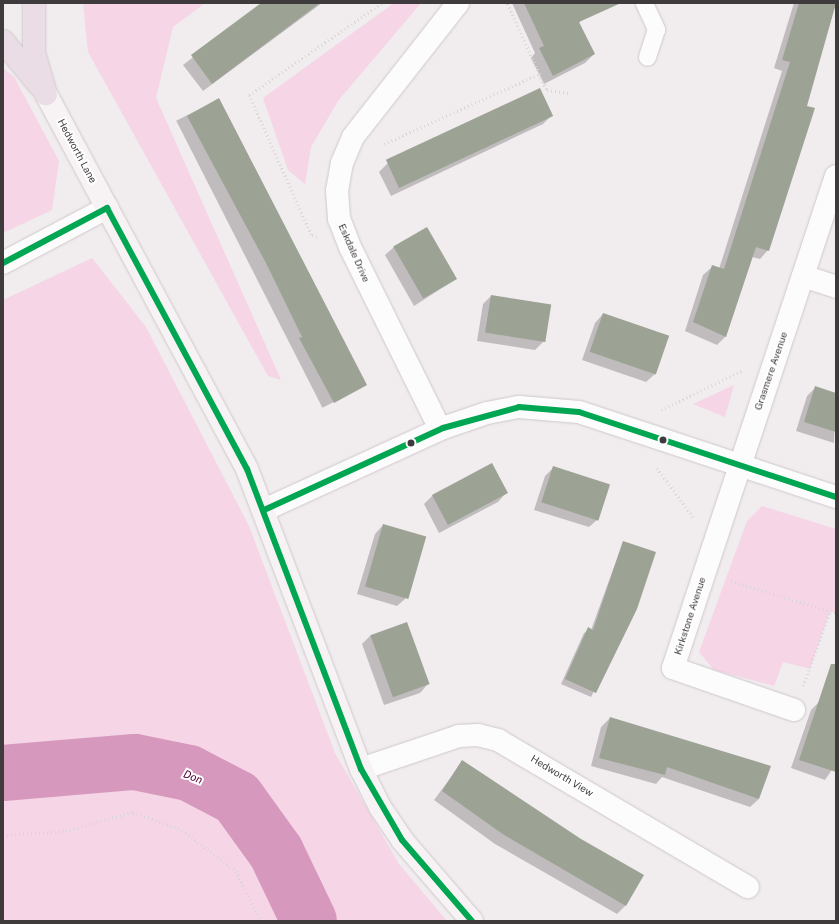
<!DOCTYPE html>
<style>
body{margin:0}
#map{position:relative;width:839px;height:924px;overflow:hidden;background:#f1ecee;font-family:"Public Sans",sans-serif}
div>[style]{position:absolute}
.green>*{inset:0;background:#f5d5e6}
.shadow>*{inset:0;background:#0003;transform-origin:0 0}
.river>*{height:56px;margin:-28px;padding:0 28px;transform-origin:28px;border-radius:28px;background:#d698bc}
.building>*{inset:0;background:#9ca394;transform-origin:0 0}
.path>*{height:2.5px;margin-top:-1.25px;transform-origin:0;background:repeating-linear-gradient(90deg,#d8d6d6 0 1px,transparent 0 4px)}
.roads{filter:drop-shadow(0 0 1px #cec9cb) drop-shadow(0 0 1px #cec9cb)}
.lane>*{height:17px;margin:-8.5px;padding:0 8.5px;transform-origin:8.5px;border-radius:8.5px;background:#fdfcfc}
.street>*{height:22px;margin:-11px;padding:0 11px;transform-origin:11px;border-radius:11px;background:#fdfcfc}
.secondary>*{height:22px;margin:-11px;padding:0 11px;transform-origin:11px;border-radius:11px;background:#f7f3f5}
.highway>*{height:22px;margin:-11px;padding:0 11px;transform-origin:11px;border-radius:11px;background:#ebdde5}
.bus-1>*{height:6px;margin:-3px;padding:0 3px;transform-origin:3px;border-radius:3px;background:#00a651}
.dots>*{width:11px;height:11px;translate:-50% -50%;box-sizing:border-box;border:2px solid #fff;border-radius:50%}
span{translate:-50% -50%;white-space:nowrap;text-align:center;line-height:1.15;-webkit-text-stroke:4px #fff;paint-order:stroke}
.street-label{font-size:10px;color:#3f3b3d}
.water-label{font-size:11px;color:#510038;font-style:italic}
.frame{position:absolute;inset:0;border:4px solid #3f3b3d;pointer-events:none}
</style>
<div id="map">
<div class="green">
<div style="clip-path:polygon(83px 3px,205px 3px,173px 27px,156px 98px,281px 380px,268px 376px,88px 52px)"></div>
<div style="clip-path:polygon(394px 3px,421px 3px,338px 101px,311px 147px,305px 184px,288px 170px,263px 98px)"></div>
<div style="clip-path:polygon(3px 68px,14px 77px,59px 161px,52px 210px,3px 233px)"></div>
<div style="clip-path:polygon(92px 258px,146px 327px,249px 526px,335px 753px,399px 864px,447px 921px,3px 921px,3px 300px)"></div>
<div style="clip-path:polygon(734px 385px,725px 417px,693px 404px)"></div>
<div style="clip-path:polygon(762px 506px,836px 529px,836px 613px,830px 611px,810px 669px,783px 662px,774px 686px,714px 670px,699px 652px,747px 521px)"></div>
</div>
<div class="shadow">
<div style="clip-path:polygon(263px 3px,322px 3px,203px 91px,183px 65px)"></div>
<div style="clip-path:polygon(512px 3px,574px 3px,582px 20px,578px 24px,594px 54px,585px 63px,544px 84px,531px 58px,535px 53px)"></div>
<div style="clip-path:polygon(794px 3px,836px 3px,806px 107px,814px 109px,768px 250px,760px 259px,752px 257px,726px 336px,717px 345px,685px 331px,703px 275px,712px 267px,719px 269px,782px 71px,774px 68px)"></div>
<div style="left:219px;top:99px;width:322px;height:48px;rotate:63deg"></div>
<div style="clip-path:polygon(552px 115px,543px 124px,391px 196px,379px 172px,388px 163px)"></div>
<div style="clip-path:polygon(394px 247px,456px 279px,414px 306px,385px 255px)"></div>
<div style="clip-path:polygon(491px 296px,544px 341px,535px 350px,477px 341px,483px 304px)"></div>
<div style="clip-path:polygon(603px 314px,655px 374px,646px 382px,582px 360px,595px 323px)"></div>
<div style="clip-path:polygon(816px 387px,836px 394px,834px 443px,796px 431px,807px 396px)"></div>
<div style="clip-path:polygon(491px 464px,506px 493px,498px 502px,439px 533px,424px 504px,432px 496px)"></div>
<div style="clip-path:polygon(554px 467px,608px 484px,598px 519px,589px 527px,534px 510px,545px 476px)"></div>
<div style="clip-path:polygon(383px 525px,406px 598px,397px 606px,357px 594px,375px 534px)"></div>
<div style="clip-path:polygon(623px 542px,636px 609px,591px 697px,561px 684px,584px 633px,591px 630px)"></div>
<div style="clip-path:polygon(371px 635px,428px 684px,420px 693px,384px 705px,362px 644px)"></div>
<div style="clip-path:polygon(819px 702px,836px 707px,836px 764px,825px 780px,791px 768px,811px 710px)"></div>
<div style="clip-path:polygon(610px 718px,759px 799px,750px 807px,662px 777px,656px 784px,591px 766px,601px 727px)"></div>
<div style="clip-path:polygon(463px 761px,580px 840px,643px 875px,625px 906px,617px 914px,495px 844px,434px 800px)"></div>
</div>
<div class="river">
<div style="left:3px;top:773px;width:132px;rotate:-4.8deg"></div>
<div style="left:135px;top:762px;width:55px;rotate:11.5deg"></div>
<div style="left:189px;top:773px;width:54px;rotate:27.5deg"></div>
<div style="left:237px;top:798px;width:67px;rotate:54.2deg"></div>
<div style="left:276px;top:852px;width:76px;rotate:64.4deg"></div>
</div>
<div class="building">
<div style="clip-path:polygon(261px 3px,320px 3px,212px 84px,191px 55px)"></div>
<div style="clip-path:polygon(524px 3px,621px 3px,579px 22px,595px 54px,553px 76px,539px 48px,544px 46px)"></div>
<div style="clip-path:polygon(799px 3px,836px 3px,807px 106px,815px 108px,769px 251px,756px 247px,726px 337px,693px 322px,712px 265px,724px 269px,790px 62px,782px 60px)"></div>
<div style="left:540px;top:88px;width:31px;height:170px;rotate:65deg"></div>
<div style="clip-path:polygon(219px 98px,367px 385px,334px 403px,299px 338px,302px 337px,266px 263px,187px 116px)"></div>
<div style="left:427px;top:227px;width:60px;height:39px;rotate:60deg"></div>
<div style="left:491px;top:295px;width:61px;height:38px;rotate:9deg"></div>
<div style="left:603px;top:313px;width:70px;height:41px;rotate:19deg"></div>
<div style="clip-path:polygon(815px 386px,836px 393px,836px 432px,804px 422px)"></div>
<div style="left:492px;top:463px;width:34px;height:68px;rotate:62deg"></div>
<div style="left:553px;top:466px;width:60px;height:38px;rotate:18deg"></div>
<div style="left:383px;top:524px;width:45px;height:65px;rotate:16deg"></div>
<div style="clip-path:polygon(623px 541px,656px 552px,637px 609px,596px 693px,565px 679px,588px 627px,593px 630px)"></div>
<div style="left:407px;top:622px;width:66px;height:39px;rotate:70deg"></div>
<div style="clip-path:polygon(831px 664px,836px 664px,836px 772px,799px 760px)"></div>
<div style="clip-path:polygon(610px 717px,771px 766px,759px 799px,667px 767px,665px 775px,599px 758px)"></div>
<div style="clip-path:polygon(462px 760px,581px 839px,644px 875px,626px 906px,504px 835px,442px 791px)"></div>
</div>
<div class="path">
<div style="left:539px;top:74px;width:18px;rotate:63deg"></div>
<div style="left:547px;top:90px;width:22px;rotate:8deg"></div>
<div style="left:384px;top:144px;width:170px;rotate:-24.3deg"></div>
<div style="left:539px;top:74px;width:78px;rotate:-114.3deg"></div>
<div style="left:317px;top:237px;width:6px;rotate:-162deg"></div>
<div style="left:311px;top:235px;width:153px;rotate:-113.9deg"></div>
<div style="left:249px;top:95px;width:162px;rotate:-34.7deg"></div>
<div style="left:661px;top:410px;width:91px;rotate:-26deg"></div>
<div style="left:657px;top:468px;width:62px;rotate:53.5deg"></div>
<div style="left:731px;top:581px;width:110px;rotate:16.9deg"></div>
<div style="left:803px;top:686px;width:80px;rotate:-70.2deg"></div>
<div style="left:3px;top:835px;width:63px;rotate:-3.6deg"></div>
<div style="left:66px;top:831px;width:70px;rotate:-15.8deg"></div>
<div style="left:133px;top:812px;width:52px;rotate:20.2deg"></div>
<div style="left:182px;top:830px;width:68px;rotate:37.2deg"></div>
<div style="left:236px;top:871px;width:56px;rotate:63.4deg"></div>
</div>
<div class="roads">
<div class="lane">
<div style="left:644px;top:3px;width:29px;rotate:65deg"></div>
<div style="left:656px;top:29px;width:29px;rotate:108deg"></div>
</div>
<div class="street">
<div style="left:3px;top:263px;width:118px;rotate:-27.9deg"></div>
<div style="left:803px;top:276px;width:35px;rotate:18deg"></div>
<div style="left:440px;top:429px;width:203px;rotate:-116.3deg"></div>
<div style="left:350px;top:247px;width:30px;rotate:-111deg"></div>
<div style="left:339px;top:219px;width:28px;rotate:-94deg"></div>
<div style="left:337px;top:191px;width:28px;rotate:-80deg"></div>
<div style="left:342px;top:163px;width:28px;rotate:-67deg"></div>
<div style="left:353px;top:137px;width:170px;rotate:-51.9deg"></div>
<div style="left:264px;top:510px;width:197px;rotate:-24.6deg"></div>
<div style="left:443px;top:428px;width:46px;rotate:-18.8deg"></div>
<div style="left:487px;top:413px;width:33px;rotate:-11deg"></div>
<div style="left:519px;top:407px;width:60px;rotate:4.8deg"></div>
<div style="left:579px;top:412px;width:271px;rotate:18.3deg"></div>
<div style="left:794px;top:710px;width:128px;rotate:-160.9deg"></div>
<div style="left:673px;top:668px;width:518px;rotate:-71.67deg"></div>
<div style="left:361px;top:769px;width:103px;rotate:-18.6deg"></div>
<div style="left:459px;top:736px;width:19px;rotate:-3deg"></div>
<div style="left:478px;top:735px;width:21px;rotate:14deg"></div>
<div style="left:498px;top:740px;width:290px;rotate:30.5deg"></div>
</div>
<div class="secondary">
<div style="left:46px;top:94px;width:425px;rotate:61.8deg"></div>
<div style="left:247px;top:469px;width:321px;rotate:69.2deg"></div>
<div style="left:361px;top:769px;width:42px;rotate:63.4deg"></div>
<div style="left:380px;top:807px;width:40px;rotate:56deg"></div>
<div style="left:402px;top:840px;width:107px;rotate:49.2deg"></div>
</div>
<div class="highway">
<div style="left:34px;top:3px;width:50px;rotate:90deg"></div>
<div style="left:34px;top:53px;width:43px;rotate:73.7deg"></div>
<div style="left:3px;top:41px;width:58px;rotate:50.6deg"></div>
</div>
</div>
<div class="bus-1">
<div style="left:3px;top:263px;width:118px;rotate:-27.9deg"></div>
<div style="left:107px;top:208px;width:296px;rotate:61.8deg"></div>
<div style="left:247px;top:469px;width:321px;rotate:69.2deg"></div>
<div style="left:361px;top:769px;width:82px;rotate:60deg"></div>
<div style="left:402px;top:840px;width:107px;rotate:49.2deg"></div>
<div style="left:264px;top:510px;width:197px;rotate:-24.6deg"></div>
<div style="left:443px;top:428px;width:79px;rotate:-15.4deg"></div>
<div style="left:519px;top:407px;width:60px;rotate:4.8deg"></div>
<div style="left:579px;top:412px;width:271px;rotate:18.3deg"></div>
</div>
<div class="dots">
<div style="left:663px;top:440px;background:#3f3b3d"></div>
<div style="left:411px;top:443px;background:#3f3b3d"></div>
</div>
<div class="street-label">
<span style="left:77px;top:151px;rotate:62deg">Hedworth Lane</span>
<span style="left:354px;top:253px;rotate:66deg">Eskdale Drive</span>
<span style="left:771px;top:371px;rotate:-71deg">Grasmere Avenue</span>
<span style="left:690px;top:616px;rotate:-72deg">Kirkstone Avenue</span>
<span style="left:562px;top:776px;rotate:31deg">Hedworth View</span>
</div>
<div class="water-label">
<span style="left:193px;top:777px;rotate:22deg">Don</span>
</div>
<div class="frame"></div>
</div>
